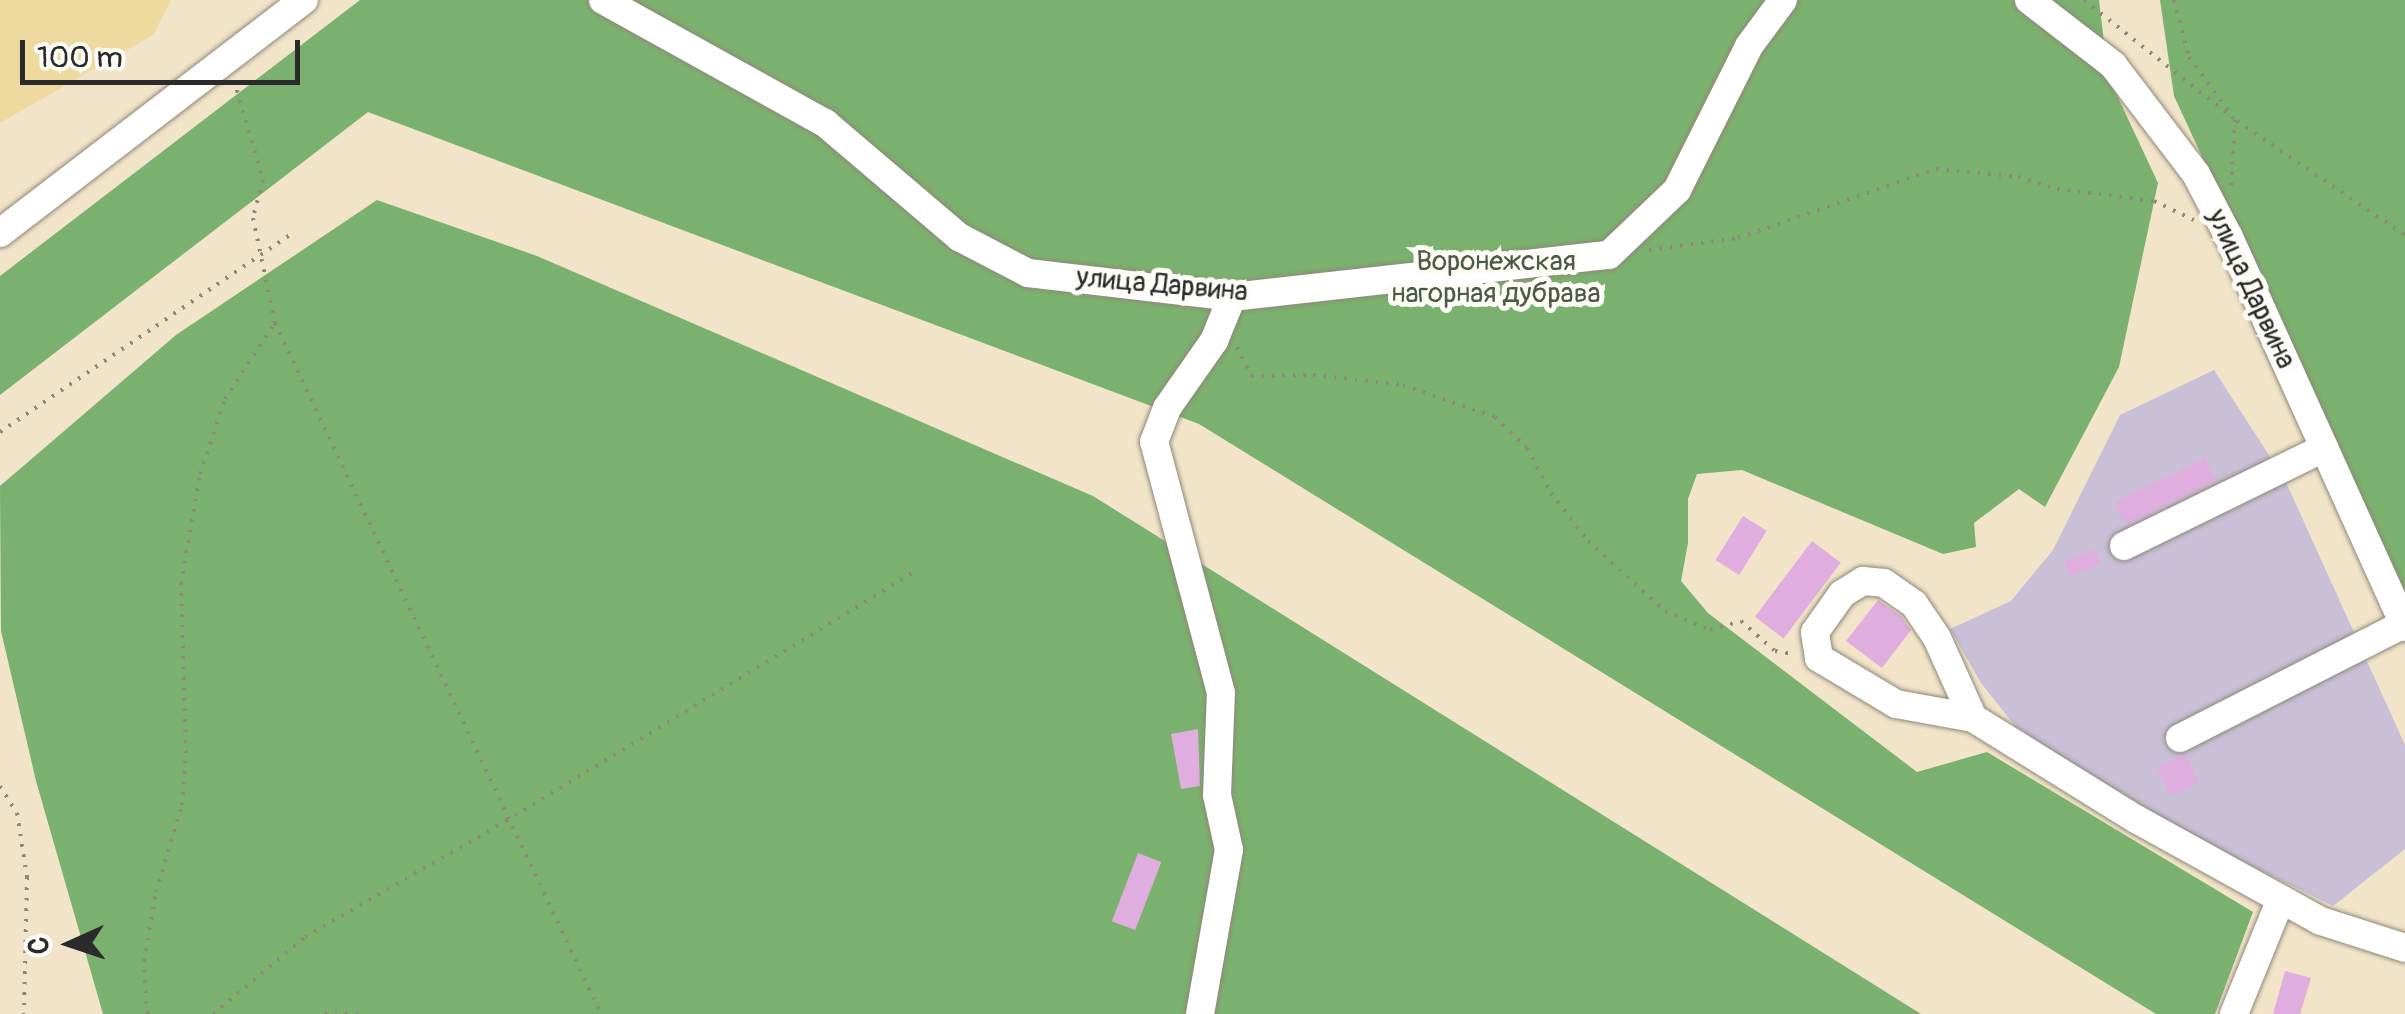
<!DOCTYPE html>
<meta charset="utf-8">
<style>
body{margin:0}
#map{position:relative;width:2405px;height:1014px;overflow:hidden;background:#f2e4c8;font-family:Pangolin,sans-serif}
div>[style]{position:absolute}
.industrial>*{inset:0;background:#c9bfd7}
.forest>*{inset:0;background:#7bb16e}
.sand>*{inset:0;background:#eeda9e}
.building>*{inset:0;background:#e0aede;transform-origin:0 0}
.path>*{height:4px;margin-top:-2px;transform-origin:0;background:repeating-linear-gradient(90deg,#8e887a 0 2.5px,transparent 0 10.5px)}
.roads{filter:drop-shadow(0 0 2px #8e887a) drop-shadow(0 0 2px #8e887a)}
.minor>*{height:28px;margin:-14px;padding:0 14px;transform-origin:14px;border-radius:14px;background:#fff}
span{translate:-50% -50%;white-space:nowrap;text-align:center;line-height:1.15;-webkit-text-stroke:10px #fdfcf7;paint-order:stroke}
.park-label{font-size:28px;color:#4c5c44}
.street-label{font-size:28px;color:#2b2b2b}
.north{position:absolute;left:20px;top:894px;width:100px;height:100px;-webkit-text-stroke:8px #fdfcf7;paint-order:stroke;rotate:267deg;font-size:28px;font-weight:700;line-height:40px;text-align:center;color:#2b2b2b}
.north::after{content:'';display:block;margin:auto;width:35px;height:45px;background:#2b2b2b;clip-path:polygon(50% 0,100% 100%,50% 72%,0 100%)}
.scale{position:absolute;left:20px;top:40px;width:280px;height:45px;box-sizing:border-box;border:5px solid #2b2b2b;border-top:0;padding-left:12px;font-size:30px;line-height:35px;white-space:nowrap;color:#2b2b2b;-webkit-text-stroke:8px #fdfcf7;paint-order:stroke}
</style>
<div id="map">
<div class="industrial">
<div style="clip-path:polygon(2214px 370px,2285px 480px,2405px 745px,2405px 849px,2333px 906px,2153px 818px,2015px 726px,1981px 683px,1950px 629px,2011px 601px,2053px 550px,2120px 415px)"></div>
</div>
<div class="forest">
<div style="clip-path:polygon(360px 0,2099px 0,2108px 76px,2158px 183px,2119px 367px,2045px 507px,2019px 489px,1974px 523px,1976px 547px,1943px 554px,1742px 470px,1697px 474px,1688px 499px,1688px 543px,1681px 581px,1708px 613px,1917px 772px,1987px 752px,2253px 912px,2215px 1014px,2156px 1014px,1199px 424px,368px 112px,0 395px,0 276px)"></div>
<div style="clip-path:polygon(2160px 0,2405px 0,2405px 596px,2174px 96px)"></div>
<div style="clip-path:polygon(377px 200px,537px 256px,1093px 496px,1921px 1014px,103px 1014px,36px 781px,1px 631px,0 486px,176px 335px)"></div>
</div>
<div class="sand">
<div style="clip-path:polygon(0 0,171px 0,153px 35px,0 123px)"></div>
</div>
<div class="building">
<div style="left:2205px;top:458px;width:25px;height:100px;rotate:64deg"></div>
<div style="left:1743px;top:516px;width:28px;height:52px;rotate:32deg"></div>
<div style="left:1812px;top:541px;width:36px;height:95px;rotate:37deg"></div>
<div style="left:2095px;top:549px;width:16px;height:33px;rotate:68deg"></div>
<div style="clip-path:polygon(1878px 600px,1901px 616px,1911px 630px,1882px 668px,1846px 641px)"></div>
<div style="clip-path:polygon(1198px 729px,1200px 786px,1181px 789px,1171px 734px)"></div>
<div style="left:2186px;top:754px;width:32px;height:32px;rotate:66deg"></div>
<div style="left:1138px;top:853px;width:25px;height:73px;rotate:21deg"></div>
<div style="clip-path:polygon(2285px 971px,2311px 978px,2300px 1014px,2273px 1014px)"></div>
</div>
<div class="path">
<div style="left:2084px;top:0;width:185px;rotate:38.4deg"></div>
<div style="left:2174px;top:0;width:59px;rotate:75.3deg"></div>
<div style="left:2189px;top:57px;width:78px;rotate:53.9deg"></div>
<div style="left:2235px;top:120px;width:71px;rotate:93.2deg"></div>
<div style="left:234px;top:80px;width:104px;rotate:73.8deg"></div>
<div style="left:263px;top:180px;width:39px;rotate:105deg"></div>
<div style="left:253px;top:218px;width:107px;rotate:78.2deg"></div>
<div style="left:275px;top:323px;width:764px;rotate:64.74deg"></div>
<div style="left:2237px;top:121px;width:203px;rotate:34.2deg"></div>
<div style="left:1649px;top:250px;width:90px;rotate:-7.7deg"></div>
<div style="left:1738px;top:238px;width:210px;rotate:-19.2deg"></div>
<div style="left:1936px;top:169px;width:82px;rotate:5.6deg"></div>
<div style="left:2018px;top:177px;width:41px;rotate:17.1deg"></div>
<div style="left:2057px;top:189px;width:98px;rotate:7.1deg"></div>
<div style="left:2154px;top:201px;width:44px;rotate:25.4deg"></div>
<div style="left:1237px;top:347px;width:32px;rotate:64deg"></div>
<div style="left:1251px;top:376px;width:62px;rotate:-0.9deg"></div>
<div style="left:1313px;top:375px;width:91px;rotate:6.3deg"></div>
<div style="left:1403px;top:385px;width:97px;rotate:19.2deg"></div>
<div style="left:1495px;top:417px;width:45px;rotate:44.1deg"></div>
<div style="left:1527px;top:448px;width:51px;rotate:61.9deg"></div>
<div style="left:1551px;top:493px;width:61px;rotate:52.4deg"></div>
<div style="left:1588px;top:541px;width:104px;rotate:42.3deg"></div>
<div style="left:1665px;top:611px;width:49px;rotate:22.9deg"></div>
<div style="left:1710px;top:630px;width:32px;rotate:-16deg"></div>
<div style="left:1741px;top:621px;width:45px;rotate:41.4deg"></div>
<div style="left:1775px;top:651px;width:20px;rotate:9deg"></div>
<div style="left:0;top:432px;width:352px;rotate:-34.2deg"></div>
<div style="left:0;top:786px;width:32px;rotate:58deg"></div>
<div style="left:17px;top:813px;width:65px;rotate:81.1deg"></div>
<div style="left:27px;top:877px;width:137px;rotate:91.3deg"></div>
<div style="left:147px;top:1014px;width:53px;rotate:-93.2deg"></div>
<div style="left:144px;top:961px;width:70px;rotate:-80.1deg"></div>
<div style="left:156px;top:892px;width:91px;rotate:-73.4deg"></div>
<div style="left:182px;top:805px;width:52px;rotate:-85.6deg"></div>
<div style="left:186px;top:753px;width:169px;rotate:-91.7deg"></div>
<div style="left:181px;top:584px;width:112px;rotate:-80.2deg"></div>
<div style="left:200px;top:474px;width:79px;rotate:-71.6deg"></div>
<div style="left:225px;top:399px;width:91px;rotate:-56.7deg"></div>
<div style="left:213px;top:1014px;width:120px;rotate:-39.9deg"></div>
<div style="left:305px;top:937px;width:232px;rotate:-30deg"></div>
<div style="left:506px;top:821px;width:479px;rotate:-31.4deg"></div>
<div style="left:324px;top:1014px;width:38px"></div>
</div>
<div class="roads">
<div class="minor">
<div style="left:603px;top:0;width:254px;rotate:29deg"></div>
<div style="left:825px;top:123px;width:176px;rotate:40.4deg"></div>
<div style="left:959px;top:237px;width:78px;rotate:27.6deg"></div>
<div style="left:1028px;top:273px;width:205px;rotate:6.7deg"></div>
<div style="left:1232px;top:297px;width:379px;rotate:-6.4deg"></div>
<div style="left:1609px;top:255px;width:94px;rotate:-43.7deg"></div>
<div style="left:1677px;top:190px;width:161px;rotate:-63.4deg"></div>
<div style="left:1749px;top:46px;width:57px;rotate:-53.5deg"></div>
<div style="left:2029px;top:0;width:106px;rotate:37.7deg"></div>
<div style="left:2113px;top:65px;width:137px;rotate:52.7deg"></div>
<div style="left:2196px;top:174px;width:71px;rotate:62.4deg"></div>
<div style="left:2229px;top:237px;width:428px;rotate:65.7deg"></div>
<div style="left:0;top:233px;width:383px;rotate:-37.5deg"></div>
<div style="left:2124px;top:546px;width:223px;rotate:-26.1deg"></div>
<div style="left:1973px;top:718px;width:78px;rotate:-169.7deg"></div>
<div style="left:1896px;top:704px;width:90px;rotate:-149.1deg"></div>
<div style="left:1819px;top:658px;width:26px;rotate:-99deg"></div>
<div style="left:1815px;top:632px;width:47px;rotate:-54.6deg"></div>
<div style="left:1842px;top:594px;width:25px;rotate:-32deg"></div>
<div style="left:1863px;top:581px;width:21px;rotate:5deg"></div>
<div style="left:1884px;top:583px;width:37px;rotate:35deg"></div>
<div style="left:1914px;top:604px;width:41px;rotate:55.9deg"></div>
<div style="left:1937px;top:638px;width:88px;rotate:65.8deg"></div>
<div style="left:1973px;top:718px;width:192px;rotate:31.8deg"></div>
<div style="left:2136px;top:819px;width:211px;rotate:28.9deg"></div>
<div style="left:2321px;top:921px;width:88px;rotate:17.8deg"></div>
<div style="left:2180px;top:738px;width:251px;rotate:-27deg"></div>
<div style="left:1200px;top:1014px;width:167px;rotate:-80deg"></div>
<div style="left:1229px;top:850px;width:56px;rotate:-102.3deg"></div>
<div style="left:1217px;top:795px;width:102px;rotate:-87.8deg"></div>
<div style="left:1221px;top:693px;width:260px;rotate:-104.9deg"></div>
<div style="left:1154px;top:442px;width:36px;rotate:-69deg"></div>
<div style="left:1167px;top:408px;width:82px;rotate:-55deg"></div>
<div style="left:1214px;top:341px;width:48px;rotate:-67.8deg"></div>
<div style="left:2234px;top:1014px;width:124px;rotate:-67.8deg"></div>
</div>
</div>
<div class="park-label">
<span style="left:1496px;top:278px">Воронежская<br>нагорная дубрава</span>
</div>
<div class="street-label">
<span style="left:1162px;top:285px;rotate:5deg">улица Дарвина</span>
<span style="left:2251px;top:289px;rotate:65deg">улица Дарвина</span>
</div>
<div class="north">С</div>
<div class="scale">100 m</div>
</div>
